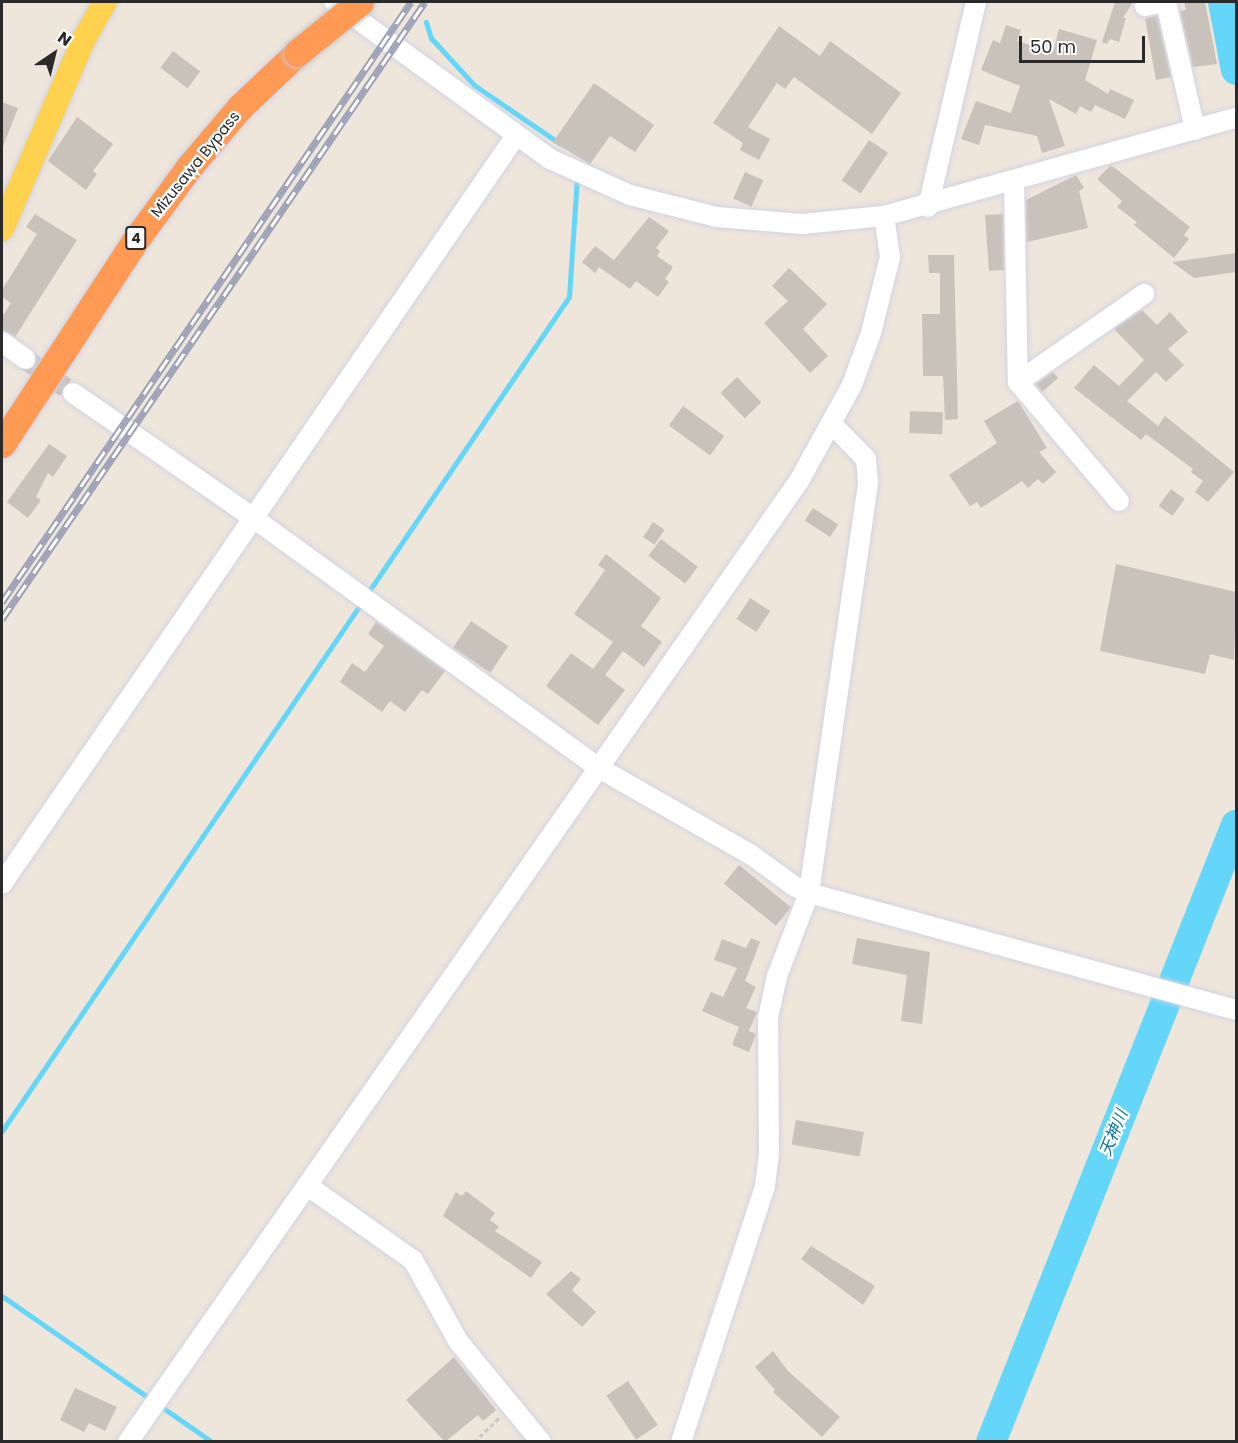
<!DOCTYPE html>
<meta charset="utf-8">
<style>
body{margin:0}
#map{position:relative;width:1238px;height:1443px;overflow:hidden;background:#eee5db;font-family:Poppins,"Noto Sans JP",sans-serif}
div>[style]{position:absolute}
.stream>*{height:5px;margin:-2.5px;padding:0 2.5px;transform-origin:2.5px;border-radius:2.5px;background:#63d6fa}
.river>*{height:30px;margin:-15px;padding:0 15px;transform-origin:15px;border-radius:15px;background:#63d6fa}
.building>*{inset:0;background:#c9c2bb;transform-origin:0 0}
.minor-tunnel>*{height:20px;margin-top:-10px;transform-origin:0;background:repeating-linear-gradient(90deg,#c7c0b8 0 20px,transparent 0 30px)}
.path>*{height:3px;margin-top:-1.5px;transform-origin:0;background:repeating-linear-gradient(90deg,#c8c8c8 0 4.5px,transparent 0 7.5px)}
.roads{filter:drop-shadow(0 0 2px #d0d4e5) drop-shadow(0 0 2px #d0d4e5)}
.minor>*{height:20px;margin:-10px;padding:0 10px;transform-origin:10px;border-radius:10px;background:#fff}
.major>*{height:24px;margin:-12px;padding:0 12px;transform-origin:12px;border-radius:12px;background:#fed14f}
.highway>*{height:27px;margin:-13.5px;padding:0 13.5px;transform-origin:13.5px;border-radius:13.5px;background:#ff9a55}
.rail>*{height:7px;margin-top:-3.5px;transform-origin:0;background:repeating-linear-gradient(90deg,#fff 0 14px,#9da1b7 0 28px);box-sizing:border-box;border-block:2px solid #9da1b7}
.bridges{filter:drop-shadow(0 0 2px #c8c8c8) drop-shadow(0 0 2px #c8c8c8)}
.highway-bridge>*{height:27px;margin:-13.5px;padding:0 13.5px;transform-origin:13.5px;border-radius:13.5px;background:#ff9a55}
span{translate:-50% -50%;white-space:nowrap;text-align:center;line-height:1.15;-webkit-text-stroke:4.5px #fff;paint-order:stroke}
.shield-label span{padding:2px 4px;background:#fff;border:2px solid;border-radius:4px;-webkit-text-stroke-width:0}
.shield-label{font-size:14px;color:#2a2a2a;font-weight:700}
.street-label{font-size:15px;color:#2a2a2a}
.water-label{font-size:16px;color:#0073a9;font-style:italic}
.frame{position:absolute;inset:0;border:3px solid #2a2a2a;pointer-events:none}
.north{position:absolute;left:24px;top:24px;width:60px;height:60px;-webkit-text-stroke:4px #fff;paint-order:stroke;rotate:35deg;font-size:16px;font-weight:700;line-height:24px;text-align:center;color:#2a2a2a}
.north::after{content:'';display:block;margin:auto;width:21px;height:27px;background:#2a2a2a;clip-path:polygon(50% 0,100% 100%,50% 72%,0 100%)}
.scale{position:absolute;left:1019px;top:36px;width:126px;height:27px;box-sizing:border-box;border:3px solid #2a2a2a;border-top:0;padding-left:8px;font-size:18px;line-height:21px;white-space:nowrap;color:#2a2a2a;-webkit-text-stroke:4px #fff;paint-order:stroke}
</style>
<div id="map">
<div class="stream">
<div style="left:426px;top:22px;width:17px;rotate:73deg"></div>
<div style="left:431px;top:38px;width:64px;rotate:47.5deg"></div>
<div style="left:474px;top:85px;width:103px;rotate:34.3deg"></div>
<div style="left:367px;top:594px;width:359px;rotate:-55.8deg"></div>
<div style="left:569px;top:297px;width:120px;rotate:-86.2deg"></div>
<div style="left:2px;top:1131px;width:640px;rotate:-55.76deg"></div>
<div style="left:2px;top:1296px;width:256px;rotate:34.8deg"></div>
</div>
<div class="river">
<div style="left:1223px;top:2px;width:69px;rotate:79.2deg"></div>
<div style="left:991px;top:1442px;width:664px;rotate:-68.34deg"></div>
</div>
<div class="building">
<div style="clip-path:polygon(1115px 2px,1133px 2px,1123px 18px,1126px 18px,1119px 42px,1110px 39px,1107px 44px,1102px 42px)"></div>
<div style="clip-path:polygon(1184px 2px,1205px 2px,1217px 64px,1193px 67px,1180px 11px,1186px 10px)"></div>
<div style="clip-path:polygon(1157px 16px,1171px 77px,1156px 80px,1145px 18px)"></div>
<div style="clip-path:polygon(1006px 25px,1021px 30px,1017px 41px,1053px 52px,1059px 29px,1097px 40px,1085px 80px,1108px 94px,1110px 89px,1134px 100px,1125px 119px,1095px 105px,1091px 112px,1080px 106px,1076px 114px,1049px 99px,1065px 146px,1042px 153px,1037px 136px,985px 125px,979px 145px,961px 139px,976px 101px,1011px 113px,1020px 86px,981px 70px,993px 40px,1000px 43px)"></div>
<div style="clip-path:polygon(779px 26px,820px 56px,830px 41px,901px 93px,872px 134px,794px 77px,785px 89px,777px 83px,748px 127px,770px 139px,759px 160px,740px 150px,743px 143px,713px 123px)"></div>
<div style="left:173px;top:51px;width:34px;height:21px;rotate:37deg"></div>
<div style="clip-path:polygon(594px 83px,654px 125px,635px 152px,610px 136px,590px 164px,553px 142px)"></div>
<div style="clip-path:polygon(2px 102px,18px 108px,2px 149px)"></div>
<div style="clip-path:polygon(77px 117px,113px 144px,93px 171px,97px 174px,86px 190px,48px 161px)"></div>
<div style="left:869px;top:140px;width:23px;height:49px;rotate:34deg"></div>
<div style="clip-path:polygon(1111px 165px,1190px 227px,1184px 235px,1189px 239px,1174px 258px,1134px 225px,1137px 222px,1117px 207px,1122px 201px,1097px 179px)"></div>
<div style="left:745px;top:172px;width:20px;height:29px;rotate:24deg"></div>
<div style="clip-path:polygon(1076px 175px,1084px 188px,1079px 191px,1088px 228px,1027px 242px,1026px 200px)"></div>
<div style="clip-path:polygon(35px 214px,77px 240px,15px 337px,2px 330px,2px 317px,11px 303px,2px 297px,2px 290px,37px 234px,26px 227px)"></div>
<div style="clip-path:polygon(1003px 214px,1004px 270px,989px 271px,985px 215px)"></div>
<div style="clip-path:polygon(649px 217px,669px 231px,656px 248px,660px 251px,657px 256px,673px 267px,665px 279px,669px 282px,658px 297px,636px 281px,630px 289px,599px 267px,595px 273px,582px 262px,595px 246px,614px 260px)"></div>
<div style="clip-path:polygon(1236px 253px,1236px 272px,1194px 278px,1172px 262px)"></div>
<div style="clip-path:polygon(928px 255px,954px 255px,958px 419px,945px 420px,943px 376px,923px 376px,922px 314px,940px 314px,940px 273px,929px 273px)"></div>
<div style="clip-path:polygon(789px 268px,827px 304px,803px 329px,828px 356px,810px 373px,764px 323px,788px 301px,772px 286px)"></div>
<div style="clip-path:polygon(1142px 310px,1157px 325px,1170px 312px,1188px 332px,1168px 349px,1184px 365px,1166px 382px,1156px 372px,1127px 401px,1158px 426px,1165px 416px,1234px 472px,1208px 502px,1195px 492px,1203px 481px,1191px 472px,1193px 469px,1146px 434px,1141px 440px,1074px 388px,1094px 365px,1119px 386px,1144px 360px,1114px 329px)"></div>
<div style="clip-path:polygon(1053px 372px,1058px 378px,1042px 392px,1036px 384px)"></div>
<div style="left:737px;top:377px;width:35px;height:23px;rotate:46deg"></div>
<div style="clip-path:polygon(1018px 401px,1047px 448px,1039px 452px,1056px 472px,1043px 484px,1038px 479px,1028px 488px,1022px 481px,981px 508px,977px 502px,970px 506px,949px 475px,997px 443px,984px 421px)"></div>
<div style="left:683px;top:406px;width:51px;height:24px;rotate:36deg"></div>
<div style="left:910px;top:411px;width:33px;height:22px;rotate:2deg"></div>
<div style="clip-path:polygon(49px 444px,67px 456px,53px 477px,48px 473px,36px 497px,41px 500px,28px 518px,7px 502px)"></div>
<div style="left:1171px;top:489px;width:17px;height:21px;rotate:36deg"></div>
<div style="left:813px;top:508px;width:30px;height:15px;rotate:33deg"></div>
<div style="left:653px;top:522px;width:14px;height:18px;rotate:34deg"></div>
<div style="left:661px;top:539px;width:46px;height:21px;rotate:37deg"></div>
<div style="clip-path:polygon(606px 554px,661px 598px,641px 626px,662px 642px,644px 667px,623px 651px,605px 675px,625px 690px,598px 725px,546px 686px,571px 653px,593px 669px,613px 642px,574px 614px,605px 570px,598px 565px)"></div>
<div style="clip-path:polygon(1116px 564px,1236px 592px,1234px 660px,1210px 654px,1205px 674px,1100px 651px)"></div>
<div style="left:750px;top:598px;width:24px;height:25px;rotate:33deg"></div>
<div style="left:471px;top:621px;width:45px;height:32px;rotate:34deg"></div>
<div style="clip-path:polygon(376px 622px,445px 671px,428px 694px,422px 690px,405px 712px,390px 701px,382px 712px,340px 682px,352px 663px,365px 672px,384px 646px,368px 634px)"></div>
<div style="left:739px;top:865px;width:67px;height:24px;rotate:39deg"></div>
<div style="clip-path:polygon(751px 938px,760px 942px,745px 981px,756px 987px,746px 1008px,757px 1012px,749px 1031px,756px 1034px,749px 1052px,732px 1045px,739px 1027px,702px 1011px,711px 992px,723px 997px,737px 968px,714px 960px,722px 939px,746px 948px)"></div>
<div style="clip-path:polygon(857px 938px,930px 952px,922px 1024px,901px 1021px,907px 975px,852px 964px)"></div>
<div style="left:796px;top:1120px;width:69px;height:25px;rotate:10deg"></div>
<div style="clip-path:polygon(466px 1191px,495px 1213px,490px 1220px,499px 1227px,495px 1231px,542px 1262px,531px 1278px,443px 1216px,456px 1192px,462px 1196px)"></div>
<div style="clip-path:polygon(811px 1246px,875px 1286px,863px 1305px,801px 1259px)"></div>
<div style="clip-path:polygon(571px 1271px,581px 1279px,572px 1290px,596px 1312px,582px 1327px,546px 1294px)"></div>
<div style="clip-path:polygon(773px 1351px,788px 1371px,840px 1417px,822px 1437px,773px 1392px,775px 1390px,755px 1367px)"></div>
<div style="clip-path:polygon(454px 1357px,496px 1410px,483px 1421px,478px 1415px,445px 1442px,406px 1400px)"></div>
<div style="left:628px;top:1381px;width:53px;height:26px;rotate:56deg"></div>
<div style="clip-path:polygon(75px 1388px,117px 1407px,105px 1431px,89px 1423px,84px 1432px,60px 1420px)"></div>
</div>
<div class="minor-tunnel">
<div style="left:25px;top:359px;width:59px;rotate:35.3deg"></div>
</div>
<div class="path">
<div style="left:474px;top:1442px;width:35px;rotate:-44deg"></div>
</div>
<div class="roads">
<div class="minor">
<div style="left:334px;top:2px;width:267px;rotate:36deg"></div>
<div style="left:550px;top:159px;width:88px;rotate:24.2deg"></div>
<div style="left:630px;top:195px;width:90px;rotate:14.2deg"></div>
<div style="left:717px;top:217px;width:85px;rotate:4.7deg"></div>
<div style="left:802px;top:224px;width:82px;rotate:-5.6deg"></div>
<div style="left:884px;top:216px;width:365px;rotate:-15.6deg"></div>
<div style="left:1145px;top:6px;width:21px;rotate:-11deg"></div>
<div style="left:1166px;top:2px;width:131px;rotate:77.2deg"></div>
<div style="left:1014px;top:182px;width:200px;rotate:88.9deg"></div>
<div style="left:1018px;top:382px;width:156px;rotate:49.7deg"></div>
<div style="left:928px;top:207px;width:211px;rotate:-76.8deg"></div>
<div style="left:2px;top:342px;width:29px;rotate:36deg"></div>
<div style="left:1018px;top:382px;width:154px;rotate:-34.9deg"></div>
<div style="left:73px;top:393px;width:218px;rotate:34.7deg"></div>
<div style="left:252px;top:517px;width:428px;rotate:35.9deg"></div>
<div style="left:599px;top:768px;width:174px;rotate:29.7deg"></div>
<div style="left:750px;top:854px;width:54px;rotate:36deg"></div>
<div style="left:794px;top:886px;width:17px;rotate:25deg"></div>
<div style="left:809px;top:893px;width:443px;rotate:15.3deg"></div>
<div style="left:2px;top:884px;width:906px;rotate:-55.52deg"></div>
<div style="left:308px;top:1186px;width:128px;rotate:35.2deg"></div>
<div style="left:413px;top:1260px;width:93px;rotate:60.9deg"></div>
<div style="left:458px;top:1341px;width:131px;rotate:50.6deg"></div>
<div style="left:128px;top:1442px;width:1172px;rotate:-55.08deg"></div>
<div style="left:799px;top:481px;width:110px;rotate:-61.1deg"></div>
<div style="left:852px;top:385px;width:55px;rotate:-69.9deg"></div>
<div style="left:871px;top:333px;width:78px;rotate:-76deg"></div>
<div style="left:890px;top:257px;width:41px;rotate:-98.3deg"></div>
<div style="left:681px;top:1442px;width:269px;rotate:-71.8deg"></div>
<div style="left:765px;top:1186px;width:34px;rotate:-83deg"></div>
<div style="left:769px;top:1152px;width:134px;rotate:-90.4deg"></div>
<div style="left:768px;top:1018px;width:43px;rotate:-77.9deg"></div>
<div style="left:777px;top:976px;width:89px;rotate:-68.9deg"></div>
<div style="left:809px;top:893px;width:415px;rotate:-81.8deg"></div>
<div style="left:868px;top:482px;width:23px;rotate:-95deg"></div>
<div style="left:866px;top:459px;width:49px;rotate:-134.2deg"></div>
</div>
<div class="major">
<div style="left:2px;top:229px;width:207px;rotate:-66.7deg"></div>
<div style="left:84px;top:39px;width:43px;rotate:-60.4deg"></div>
</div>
<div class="highway">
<div style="left:2px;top:444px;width:241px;rotate:-56.8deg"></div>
<div style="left:134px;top:242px;width:93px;rotate:-53.7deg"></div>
<div style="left:189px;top:167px;width:80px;rotate:-49.6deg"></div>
<div style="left:241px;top:106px;width:77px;rotate:-43.4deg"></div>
</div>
</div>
<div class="rail">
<div style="left:2px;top:602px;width:726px;rotate:-55.72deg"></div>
<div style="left:2px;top:619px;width:748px;rotate:-55.57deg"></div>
</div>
<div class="bridges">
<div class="highway-bridge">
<div style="left:297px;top:53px;width:81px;rotate:-39deg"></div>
</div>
</div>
<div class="shield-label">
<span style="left:136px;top:238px">4</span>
</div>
<div class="street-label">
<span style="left:195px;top:164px;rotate:-51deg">Mizusawa Bypass</span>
</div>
<div class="water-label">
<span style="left:1114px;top:1133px;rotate:-68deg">天神川</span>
</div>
<div class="frame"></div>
<div class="north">N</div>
<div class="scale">50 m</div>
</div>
